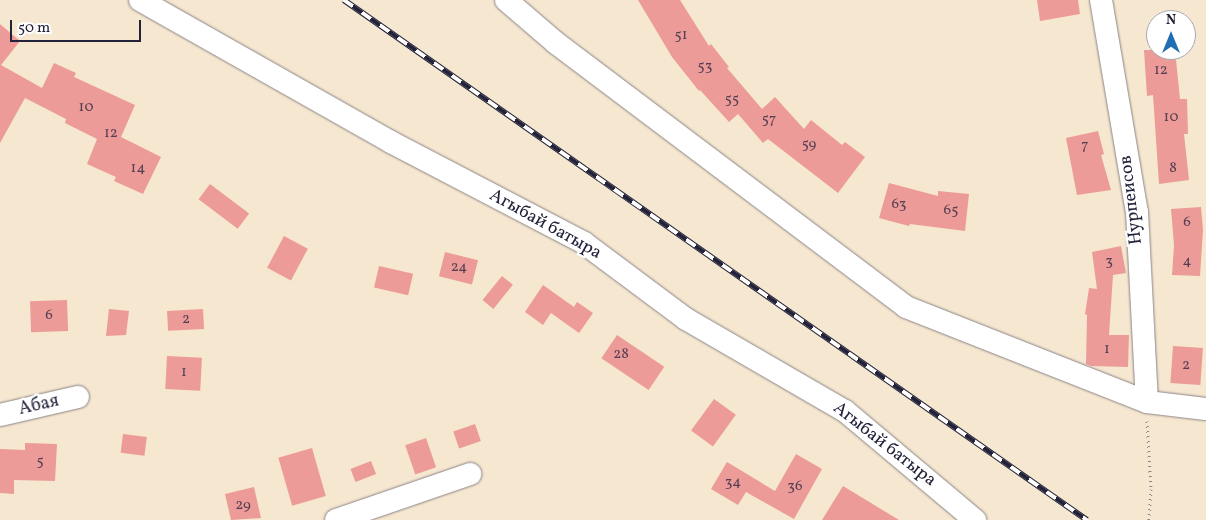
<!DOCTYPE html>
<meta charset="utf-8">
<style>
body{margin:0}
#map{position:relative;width:1206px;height:520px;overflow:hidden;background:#f5e7d0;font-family:Vollkorn,serif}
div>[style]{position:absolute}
.building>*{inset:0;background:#ed9b98;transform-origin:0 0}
.path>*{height:3px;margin-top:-1.5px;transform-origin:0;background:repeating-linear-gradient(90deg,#8c8486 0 1px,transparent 0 5px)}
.roads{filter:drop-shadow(0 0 1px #8c8486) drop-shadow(0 0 1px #8c8486)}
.minor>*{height:22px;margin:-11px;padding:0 11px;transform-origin:11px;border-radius:11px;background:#fff}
.rail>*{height:5.5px;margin-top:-2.75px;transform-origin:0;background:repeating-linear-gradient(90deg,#fff 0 11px,#22223b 0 22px);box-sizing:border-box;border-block:1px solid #22223b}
span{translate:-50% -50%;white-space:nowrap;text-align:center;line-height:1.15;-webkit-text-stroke:4.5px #fff;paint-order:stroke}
.number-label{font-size:15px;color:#554052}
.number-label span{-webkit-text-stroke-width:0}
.street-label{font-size:18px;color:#22223b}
.north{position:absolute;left:1146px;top:10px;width:50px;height:50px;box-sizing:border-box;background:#fff;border:1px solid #a7a7b1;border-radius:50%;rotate:0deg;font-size:14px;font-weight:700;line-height:20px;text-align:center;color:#22223b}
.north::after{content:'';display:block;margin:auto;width:18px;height:22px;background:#1f6fb2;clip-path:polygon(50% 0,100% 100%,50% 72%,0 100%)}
.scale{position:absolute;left:10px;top:20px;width:131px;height:22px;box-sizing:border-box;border:2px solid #22223b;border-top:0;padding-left:6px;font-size:15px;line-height:18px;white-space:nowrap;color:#22223b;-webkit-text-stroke:4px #fff;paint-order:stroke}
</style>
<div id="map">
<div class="building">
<div style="clip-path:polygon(638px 0,680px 0,709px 46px,711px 44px,729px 67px,727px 68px,762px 109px,775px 97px,804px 129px,811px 120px,842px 145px,845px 142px,865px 157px,838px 193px,768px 139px,763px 143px,738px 114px,729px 122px,700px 90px,699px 91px,672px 57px)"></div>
<div style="clip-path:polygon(1037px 0,1078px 0,1080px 14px,1040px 21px)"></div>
<div style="clip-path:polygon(0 24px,20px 41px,1px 65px,42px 88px,54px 63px,76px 73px,74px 77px,135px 105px,121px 137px,161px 157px,143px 194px,114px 181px,116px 177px,87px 164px,97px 139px,65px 123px,66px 119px,25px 98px,0 143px)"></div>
<div style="clip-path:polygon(1144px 50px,1175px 50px,1180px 99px,1187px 99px,1188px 134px,1184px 134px,1189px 180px,1159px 184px,1153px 95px,1147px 96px)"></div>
<div style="clip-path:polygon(1098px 131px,1104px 154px,1101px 155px,1111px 190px,1077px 195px,1066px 138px)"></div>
<div style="clip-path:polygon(889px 183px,938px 196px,938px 191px,969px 194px,965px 231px,910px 224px,909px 226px,879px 218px)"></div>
<div style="left:210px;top:184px;width:49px;height:19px;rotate:37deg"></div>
<div style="clip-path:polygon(1201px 207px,1203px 230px,1200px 276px,1172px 275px,1174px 245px,1171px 209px)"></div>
<div style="left:284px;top:236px;width:27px;height:36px;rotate:28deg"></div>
<div style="clip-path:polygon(1121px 246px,1126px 273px,1113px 275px,1109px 335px,1129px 335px,1128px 367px,1091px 366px,1086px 364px,1087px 315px,1085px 314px,1089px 288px,1097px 289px,1092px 252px)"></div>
<div style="left:445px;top:252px;width:34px;height:25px;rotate:14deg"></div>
<div style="left:379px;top:266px;width:35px;height:22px;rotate:13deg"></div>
<div style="left:502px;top:276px;width:14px;height:31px;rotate:39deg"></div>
<div style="clip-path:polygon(543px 285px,574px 307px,577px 302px,593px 313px,579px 333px,551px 313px,543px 325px,525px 312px)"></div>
<div style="left:67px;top:300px;width:31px;height:37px;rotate:88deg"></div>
<div style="clip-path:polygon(109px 309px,129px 311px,126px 335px,106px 336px)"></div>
<div style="left:203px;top:309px;width:20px;height:36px;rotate:87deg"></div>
<div style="left:617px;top:335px;width:57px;height:28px;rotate:34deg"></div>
<div style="left:1173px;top:346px;width:30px;height:37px;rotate:4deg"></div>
<div style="left:167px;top:356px;width:35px;height:33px;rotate:3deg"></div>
<div style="left:714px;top:399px;width:27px;height:39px;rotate:36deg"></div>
<div style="left:475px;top:424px;width:18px;height:23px;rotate:71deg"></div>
<div style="left:123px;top:434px;width:24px;height:19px;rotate:7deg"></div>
<div style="left:426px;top:438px;width:31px;height:22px;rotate:71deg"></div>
<div style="clip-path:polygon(25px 443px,57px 444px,55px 481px,14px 480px,14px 494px,0 493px,0 449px,25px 450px)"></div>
<div style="left:312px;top:448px;width:50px;height:35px;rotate:74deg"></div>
<div style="clip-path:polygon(796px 454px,822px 469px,794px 519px,746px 492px,738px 505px,711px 489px,727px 462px,775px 491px)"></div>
<div style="left:371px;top:461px;width:14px;height:22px;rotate:69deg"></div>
<div style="clip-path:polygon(843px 486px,899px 520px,822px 520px)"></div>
<div style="clip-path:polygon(254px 487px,261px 518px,231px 520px,225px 494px)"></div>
</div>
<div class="path">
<div style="left:1147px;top:421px;width:68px;rotate:86.6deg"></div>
<div style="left:1151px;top:489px;width:31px;rotate:94deg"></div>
</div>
<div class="roads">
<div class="minor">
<div style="left:140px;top:0;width:288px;rotate:29.5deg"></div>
<div style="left:391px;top:142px;width:218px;rotate:27.6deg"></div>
<div style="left:584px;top:243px;width:127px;rotate:36.7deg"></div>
<div style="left:686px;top:319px;width:184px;rotate:30.1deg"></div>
<div style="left:845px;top:411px;width:170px;rotate:40deg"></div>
<div style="left:506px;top:0;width:66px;rotate:40.7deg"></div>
<div style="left:556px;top:43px;width:438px;rotate:37deg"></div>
<div style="left:906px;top:307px;width:259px;rotate:21.5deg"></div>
<div style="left:1147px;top:402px;width:59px;rotate:6.8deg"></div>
<div style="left:1101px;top:0;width:215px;rotate:80.4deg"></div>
<div style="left:1137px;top:212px;width:190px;rotate:87deg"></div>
<div style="left:0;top:415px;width:80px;rotate:-13deg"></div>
<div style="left:336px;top:520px;width:142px;rotate:-18.9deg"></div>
</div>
</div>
<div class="rail">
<div style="left:344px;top:0;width:907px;rotate:34.99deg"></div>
</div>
<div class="number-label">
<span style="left:681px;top:36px">51</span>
<span style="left:705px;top:67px">53</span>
<span style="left:1161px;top:71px">12</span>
<span style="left:732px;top:100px">55</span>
<span style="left:86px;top:108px">10</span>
<span style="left:1171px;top:118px">10</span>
<span style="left:769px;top:120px">57</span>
<span style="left:111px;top:134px">12</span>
<span style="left:809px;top:145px">59</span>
<span style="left:1085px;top:146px">7</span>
<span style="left:138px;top:169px">14</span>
<span style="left:1173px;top:169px">8</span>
<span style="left:899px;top:205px">63</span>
<span style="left:951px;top:211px">65</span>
<span style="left:1187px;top:223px">6</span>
<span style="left:1109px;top:262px">3</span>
<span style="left:1187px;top:262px">4</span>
<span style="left:459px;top:268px">24</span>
<span style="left:49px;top:316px">6</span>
<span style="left:186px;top:320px">2</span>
<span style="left:1107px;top:350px">1</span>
<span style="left:621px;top:355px">28</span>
<span style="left:1186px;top:366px">2</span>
<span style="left:184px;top:373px">1</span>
<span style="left:40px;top:462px">5</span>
<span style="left:733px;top:483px">34</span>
<span style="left:795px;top:487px">36</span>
<span style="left:243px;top:506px">29</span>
</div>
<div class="street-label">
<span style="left:1132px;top:200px;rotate:-97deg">Нурпеисов</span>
<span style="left:545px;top:225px;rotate:29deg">Агыбай батыра</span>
<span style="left:39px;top:406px;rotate:-13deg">Абая</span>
<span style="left:884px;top:445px;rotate:38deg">Агыбай батыра</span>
</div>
<div class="north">N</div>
<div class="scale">50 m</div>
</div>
